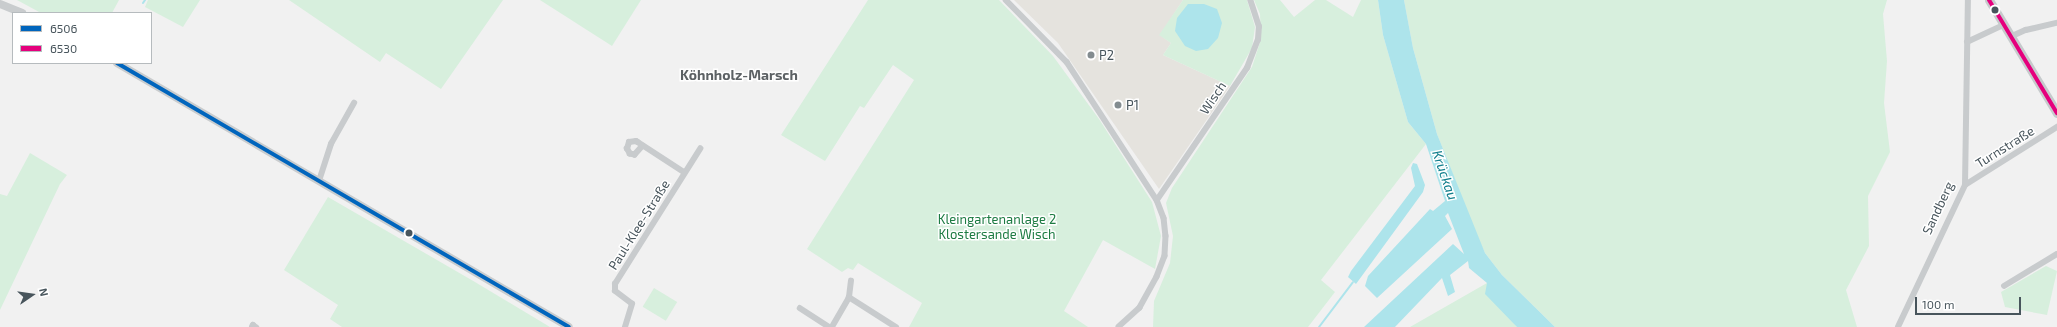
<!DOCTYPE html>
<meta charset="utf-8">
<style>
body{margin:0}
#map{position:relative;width:2057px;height:327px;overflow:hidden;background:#f1f1f1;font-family:"Exo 2",sans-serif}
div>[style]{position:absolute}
.commercial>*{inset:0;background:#e5e3de}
.green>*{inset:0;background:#d7efdd;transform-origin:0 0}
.water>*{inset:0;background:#ade4eb}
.stream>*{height:2px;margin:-1px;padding:0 1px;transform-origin:1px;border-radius:1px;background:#ade4eb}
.street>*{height:5.5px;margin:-2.75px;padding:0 2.75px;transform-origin:2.75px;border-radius:2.75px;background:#c8cbcd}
.secondary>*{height:8px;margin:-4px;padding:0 4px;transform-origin:4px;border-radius:4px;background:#c9ccce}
.primary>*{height:9px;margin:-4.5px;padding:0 4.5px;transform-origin:4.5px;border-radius:4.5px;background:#c6cacc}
.bus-1>*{height:4px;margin:-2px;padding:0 2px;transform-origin:2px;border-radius:2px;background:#0065bd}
.bus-2>*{height:4px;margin:-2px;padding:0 2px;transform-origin:2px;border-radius:2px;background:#e5007d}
.dots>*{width:11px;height:11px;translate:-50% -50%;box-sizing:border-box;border:2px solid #fff;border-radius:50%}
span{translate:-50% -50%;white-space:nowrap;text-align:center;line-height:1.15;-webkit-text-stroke:3px #fff;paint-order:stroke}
.poi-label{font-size:13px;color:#48555c}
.left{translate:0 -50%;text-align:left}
.street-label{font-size:13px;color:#48555c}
.park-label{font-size:13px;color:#1c7b42}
.neighbourhood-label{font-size:14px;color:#5c6164;font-weight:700}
.water-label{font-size:14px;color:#14808e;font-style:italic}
.legend{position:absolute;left:12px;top:12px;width:140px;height:52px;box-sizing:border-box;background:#fff;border:1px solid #b6bbbe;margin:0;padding:5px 7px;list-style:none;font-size:12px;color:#48555c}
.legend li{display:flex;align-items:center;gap:8px;height:20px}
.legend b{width:20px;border:1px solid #b6bbbe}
.north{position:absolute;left:12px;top:275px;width:40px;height:40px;-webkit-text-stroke:3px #fff;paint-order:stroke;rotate:77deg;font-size:11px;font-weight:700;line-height:16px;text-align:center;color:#48555c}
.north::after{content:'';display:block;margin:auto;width:14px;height:18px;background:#48555c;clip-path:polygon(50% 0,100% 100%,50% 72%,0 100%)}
.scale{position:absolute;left:1915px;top:297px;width:106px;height:18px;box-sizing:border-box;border:2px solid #48555c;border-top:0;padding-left:5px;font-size:12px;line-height:14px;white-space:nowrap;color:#48555c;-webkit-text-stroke:3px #fff;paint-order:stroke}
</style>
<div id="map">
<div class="commercial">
<div style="clip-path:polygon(1014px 0,1183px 0,1160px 35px,1171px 43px,1163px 55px,1230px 86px,1159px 189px,1058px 43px)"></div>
</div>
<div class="green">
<div style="clip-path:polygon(17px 0,119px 0,112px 13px,41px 13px)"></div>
<div style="clip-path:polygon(148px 0,200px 0,183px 27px,145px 7px)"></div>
<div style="clip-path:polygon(289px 0,503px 0,441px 89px,386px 53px,380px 62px)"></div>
<div style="clip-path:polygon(540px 0,641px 0,612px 46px)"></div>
<div style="clip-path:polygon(868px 0,999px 0,1053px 56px,1099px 119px,1152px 202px,1161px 236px,1155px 269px,1103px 240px,1064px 311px,1088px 327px,909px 327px,922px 303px,858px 263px,853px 270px,848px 268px,842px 272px,807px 249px,914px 80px,893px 65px,864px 108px,860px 106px,825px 161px,781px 135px)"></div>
<div style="clip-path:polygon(1183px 0,1247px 0,1255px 27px,1252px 48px,1230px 86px,1163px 55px,1171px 43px,1159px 35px)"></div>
<div style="clip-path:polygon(1254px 0,1280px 0,1294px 17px,1315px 0,1326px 0,1353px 17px,1361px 0,1378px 0,1383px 35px,1408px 122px,1426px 144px,1321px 280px,1335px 292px,1308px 327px,1153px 327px,1154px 301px,1170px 263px,1173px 236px,1166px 203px,1172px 188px,1252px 67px,1261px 39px,1260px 14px)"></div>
<div style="clip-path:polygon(1404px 0,1887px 0,1883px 14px,1887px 61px,1884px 103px,1890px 152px,1868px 196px,1869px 246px,1846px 290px,1857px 327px,1555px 327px,1502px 275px,1485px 253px,1477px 236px,1437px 134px,1413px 48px)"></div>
<div style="clip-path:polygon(30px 153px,67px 175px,60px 184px,0 310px,0 194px,7px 196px)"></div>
<div style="clip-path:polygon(328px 197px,475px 282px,550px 327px,342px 327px,330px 319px,338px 305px,284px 270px)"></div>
<div style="clip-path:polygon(2046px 266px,2057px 271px,2047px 315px,2005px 307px,2001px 292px)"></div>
<div style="clip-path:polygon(1487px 283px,1517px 327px,1410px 327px)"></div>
<div style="left:654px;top:288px;width:27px;height:22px;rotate:31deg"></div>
</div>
<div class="water">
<div style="clip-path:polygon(1378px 0,1404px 0,1413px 48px,1437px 134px,1485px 253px,1502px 275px,1555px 327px,1517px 327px,1485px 294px,1487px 283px,1469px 268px,1468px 261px,1450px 275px,1455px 292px,1448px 296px,1442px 278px,1395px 327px,1364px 327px,1453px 244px,1464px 254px,1448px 213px,1445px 216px,1452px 229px,1377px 298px,1365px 286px,1368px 276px,1430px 209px,1433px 211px,1445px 201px,1426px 144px,1408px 122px,1383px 35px)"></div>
<div style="clip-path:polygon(1188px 4px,1204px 4px,1217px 9px,1222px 23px,1218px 38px,1208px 49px,1196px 51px,1185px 46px,1175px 31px,1177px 18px)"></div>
<div style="clip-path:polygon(1413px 163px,1417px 164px,1425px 185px,1423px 192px,1356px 284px,1348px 277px,1351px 271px,1415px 186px,1411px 168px)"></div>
</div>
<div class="stream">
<div style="left:143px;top:3px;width:4px;rotate:-56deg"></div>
<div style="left:1319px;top:327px;width:56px;rotate:-52.9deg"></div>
</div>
<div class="street">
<div style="left:1006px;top:0;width:87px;rotate:45.5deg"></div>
<div style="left:1067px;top:62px;width:165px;rotate:56.9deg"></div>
<div style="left:1157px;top:200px;width:19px;rotate:69deg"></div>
<div style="left:1164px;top:218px;width:18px;rotate:84deg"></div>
<div style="left:1166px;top:236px;width:20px;rotate:93deg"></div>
<div style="left:1165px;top:256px;width:22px;rotate:111deg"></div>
<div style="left:1157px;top:277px;width:35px;rotate:119deg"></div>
<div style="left:1140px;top:308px;width:28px;rotate:138deg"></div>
<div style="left:2010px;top:37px;width:17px;rotate:-24deg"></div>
<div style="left:2026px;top:30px;width:32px;rotate:-13deg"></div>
<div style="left:1967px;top:42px;width:40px;rotate:-25deg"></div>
<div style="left:643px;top:146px;width:12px;rotate:132deg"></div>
<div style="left:635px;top:155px;width:5px;rotate:-169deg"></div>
<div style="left:630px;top:154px;width:6px;rotate:-121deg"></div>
<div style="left:627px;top:149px;width:7px;rotate:-74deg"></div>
<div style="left:629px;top:142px;width:7px;rotate:-8deg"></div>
<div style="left:636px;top:141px;width:2px;rotate:27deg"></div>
<div style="left:638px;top:142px;width:55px;rotate:33.1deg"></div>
<div style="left:319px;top:181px;width:39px;rotate:-72deg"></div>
<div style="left:331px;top:144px;width:47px;rotate:-60.7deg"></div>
<div style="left:1965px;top:185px;width:109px;rotate:-32.2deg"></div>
<div style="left:1157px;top:200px;width:160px;rotate:-55.7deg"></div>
<div style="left:1247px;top:68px;width:30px;rotate:-69deg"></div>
<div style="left:1258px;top:40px;width:13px;rotate:-86deg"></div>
<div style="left:1259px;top:27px;width:28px;rotate:-108deg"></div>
<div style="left:2004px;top:286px;width:62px;rotate:-31.1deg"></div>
<div style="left:849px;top:297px;width:56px;rotate:32.6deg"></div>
<div style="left:800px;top:308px;width:35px;rotate:33deg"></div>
<div style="left:252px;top:327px;width:2px;rotate:-63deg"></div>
<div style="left:253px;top:325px;width:4px;rotate:34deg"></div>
<div style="left:625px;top:327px;width:24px;rotate:-73deg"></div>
<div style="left:632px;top:304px;width:21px;rotate:-143deg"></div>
<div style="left:615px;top:291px;width:7px;rotate:-90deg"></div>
<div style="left:615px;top:284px;width:160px;rotate:-57.8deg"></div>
<div style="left:832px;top:327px;width:34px;rotate:-60deg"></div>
<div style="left:849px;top:297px;width:16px;rotate:-83deg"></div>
<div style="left:1898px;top:327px;width:157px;rotate:-64.7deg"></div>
<div style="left:1965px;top:185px;width:185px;rotate:-89.1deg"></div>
</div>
<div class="secondary">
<div style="left:0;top:4px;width:24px;rotate:22deg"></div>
<div style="left:117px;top:63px;width:523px;rotate:30.29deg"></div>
</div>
<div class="primary">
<div style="left:1989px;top:0;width:132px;rotate:59deg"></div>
</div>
<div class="bus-1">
<div style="left:117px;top:63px;width:523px;rotate:30.29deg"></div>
</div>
<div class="bus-2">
<div style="left:1989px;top:0;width:132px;rotate:59deg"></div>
</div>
<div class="dots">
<div style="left:1995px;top:10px;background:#48555c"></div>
<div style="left:1091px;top:55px;background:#838c90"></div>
<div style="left:1118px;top:105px;background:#838c90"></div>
<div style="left:409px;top:233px;background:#48555c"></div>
</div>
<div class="poi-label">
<span class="left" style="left:1099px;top:55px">P2</span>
<span class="left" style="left:1126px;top:105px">P1</span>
</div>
<div class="street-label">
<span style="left:1213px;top:98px;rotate:-56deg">Wisch</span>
<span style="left:2005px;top:147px;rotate:-32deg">Turnstraße</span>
<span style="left:1938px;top:208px;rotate:-65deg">Sandberg</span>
<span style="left:639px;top:225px;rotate:-58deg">Paul-Klee-Straße</span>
</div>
<div class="park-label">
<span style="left:997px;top:227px">Kleingartenanlage 2<br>Klostersande Wisch</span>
</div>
<div class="neighbourhood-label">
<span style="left:739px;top:75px">Köhnholz-Marsch</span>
</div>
<div class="water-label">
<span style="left:1445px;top:175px;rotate:71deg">Krückau</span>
</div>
<ul class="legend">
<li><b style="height:5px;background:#0065bd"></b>6506</li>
<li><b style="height:5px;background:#e5007d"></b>6530</li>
</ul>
<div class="north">N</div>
<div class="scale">100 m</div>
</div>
